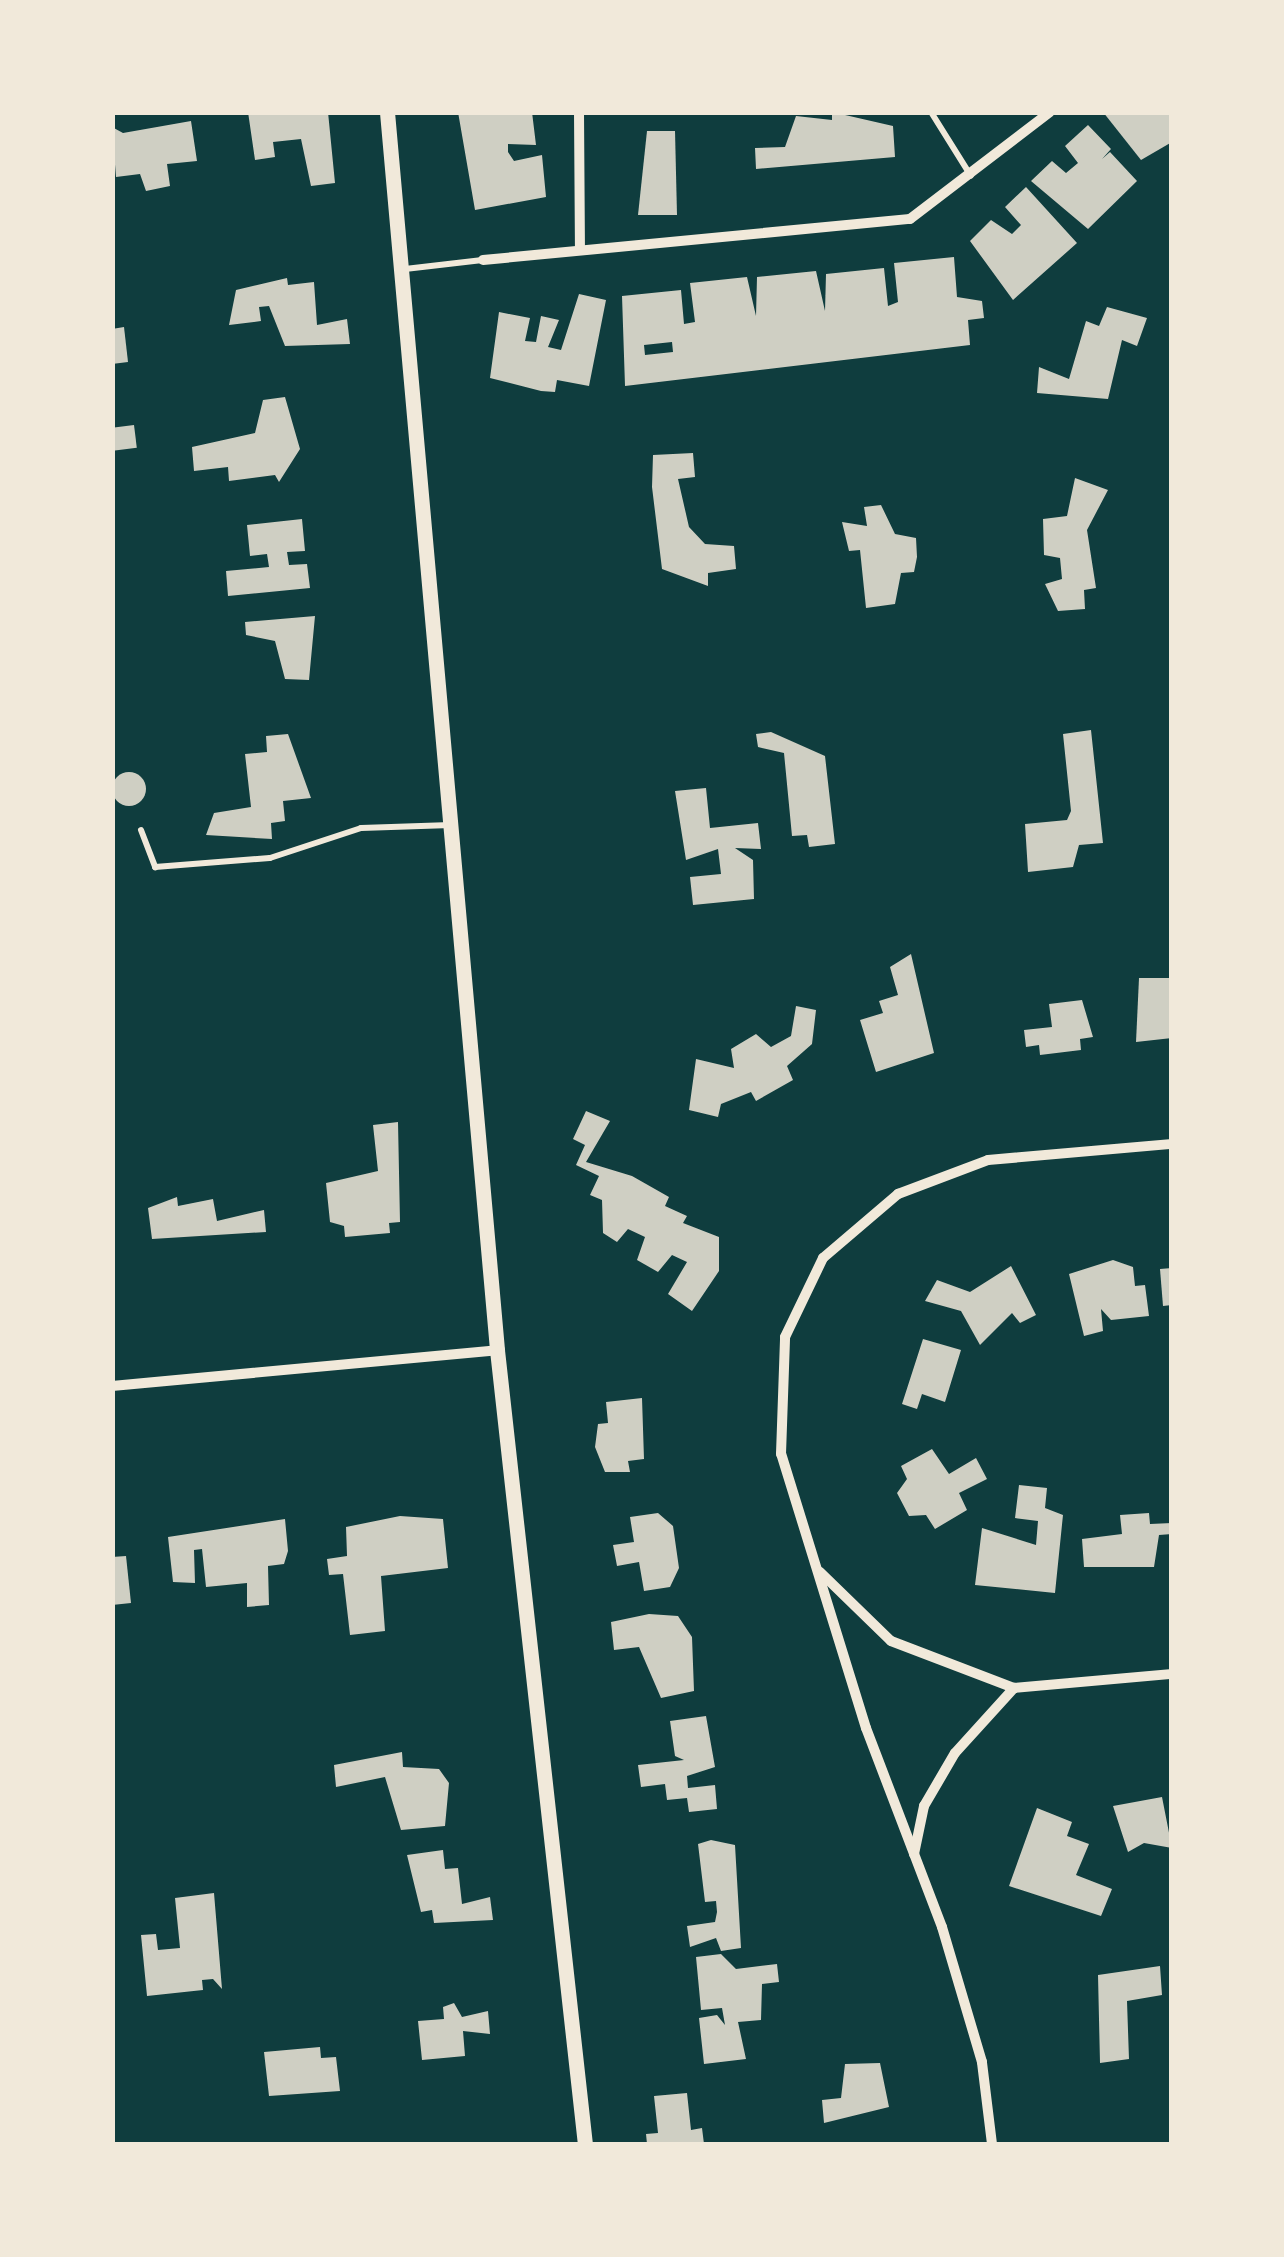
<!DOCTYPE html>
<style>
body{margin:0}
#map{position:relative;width:1284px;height:2257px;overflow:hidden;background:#0f3d3e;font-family:"DM Sans",sans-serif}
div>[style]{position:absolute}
.building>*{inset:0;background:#cfcfc3;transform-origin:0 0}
.round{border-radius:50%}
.service>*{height:6px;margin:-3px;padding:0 3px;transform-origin:3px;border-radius:3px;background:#f1e9da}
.minor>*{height:10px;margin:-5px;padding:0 5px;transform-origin:5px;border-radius:5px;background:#f1e9da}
.secondary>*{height:15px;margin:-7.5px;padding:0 7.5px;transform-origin:7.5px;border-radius:7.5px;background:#f1e9da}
span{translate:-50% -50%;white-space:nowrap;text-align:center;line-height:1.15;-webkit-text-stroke:8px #f1e9da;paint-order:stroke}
.frame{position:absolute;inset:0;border:115px solid #f1e9da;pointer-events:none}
</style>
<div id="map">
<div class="building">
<div style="clip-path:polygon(248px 112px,328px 112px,335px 183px,311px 186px,301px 139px,273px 142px,275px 157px,255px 160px)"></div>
<div style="clip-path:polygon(458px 112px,532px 112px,536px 145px,508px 144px,508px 152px,514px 161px,542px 155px,546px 197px,475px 210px)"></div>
<div style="clip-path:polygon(832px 112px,893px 126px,895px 157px,756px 169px,755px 148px,785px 147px,796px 116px,832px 120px)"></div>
<div style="clip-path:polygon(1103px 112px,1172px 112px,1172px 142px,1141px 160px)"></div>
<div style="clip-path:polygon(191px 121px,197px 161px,167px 164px,170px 186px,146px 191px,140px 174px,116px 177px,112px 127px,123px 133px)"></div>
<div style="clip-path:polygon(1088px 125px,1111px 149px,1102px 159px,1110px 152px,1137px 181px,1088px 229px,1031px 181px,1052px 161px,1066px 173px,1078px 163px,1065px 146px)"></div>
<div style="clip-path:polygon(647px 131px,675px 131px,677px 215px,638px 215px)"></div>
<div style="clip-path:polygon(1026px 187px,1077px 243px,1013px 300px,970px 241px,991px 220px,1012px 234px,1021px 225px,1005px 207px)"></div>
<div style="clip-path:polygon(evenodd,954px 257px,957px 297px,982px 301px,984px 318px,968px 320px,970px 345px,625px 386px,622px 296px,681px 290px,684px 324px,695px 322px,690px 283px,747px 277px,756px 316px,757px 277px,816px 271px,825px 311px,826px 274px,884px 268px,888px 306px,898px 302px,894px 263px,954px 257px,672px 342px,673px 352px,645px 355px,644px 345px,672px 342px)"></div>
<div style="clip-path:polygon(287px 278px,288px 285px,314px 282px,317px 325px,347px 319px,350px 344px,285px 346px,269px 306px,259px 307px,261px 321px,229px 325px,236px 290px)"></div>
<div style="clip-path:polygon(579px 294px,606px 300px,589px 386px,557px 380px,555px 392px,541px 391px,490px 378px,499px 312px,530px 318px,525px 341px,536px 342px,541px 316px,559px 320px,548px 347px,561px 350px)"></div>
<div style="clip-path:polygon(1107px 307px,1147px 318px,1137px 346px,1122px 340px,1108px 399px,1037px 393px,1039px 367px,1069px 379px,1086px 321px,1099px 326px)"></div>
<div style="clip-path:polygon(124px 327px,128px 362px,112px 364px,112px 329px)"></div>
<div style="clip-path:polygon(285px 397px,300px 449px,279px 482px,275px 475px,229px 481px,228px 467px,194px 471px,192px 447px,255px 433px,263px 400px)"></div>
<div style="left:134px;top:425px;width:23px;height:22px;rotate:83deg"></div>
<div style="clip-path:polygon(693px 453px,695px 477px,678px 479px,689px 527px,705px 544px,734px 546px,736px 569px,708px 573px,708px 586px,662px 569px,652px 487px,653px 455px)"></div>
<div style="clip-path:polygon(1075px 478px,1108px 490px,1087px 530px,1096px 588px,1084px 590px,1085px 609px,1058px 611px,1045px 584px,1062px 579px,1060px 558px,1044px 555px,1043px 519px,1067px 516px)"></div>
<div style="clip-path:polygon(881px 505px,895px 534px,916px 538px,917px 557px,914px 572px,901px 573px,895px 604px,866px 608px,860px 550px,849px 551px,842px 522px,867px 526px,864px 507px)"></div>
<div style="clip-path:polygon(302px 519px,305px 551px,287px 552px,289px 565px,307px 564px,310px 588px,228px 596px,226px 571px,269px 567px,267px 554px,250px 556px,247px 525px)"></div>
<div style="clip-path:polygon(315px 616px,309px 680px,285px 679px,275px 641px,246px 635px,245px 622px)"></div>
<div style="clip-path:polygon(1091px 730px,1103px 843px,1079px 845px,1073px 867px,1028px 872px,1025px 824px,1067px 820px,1071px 811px,1063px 734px)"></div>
<div style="clip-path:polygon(771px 732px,825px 756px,835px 844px,809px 847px,807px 835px,792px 836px,784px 753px,758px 747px,756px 734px)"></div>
<div style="clip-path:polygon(288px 734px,311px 798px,283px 801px,285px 821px,271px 823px,272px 839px,206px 835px,214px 813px,251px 807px,245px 754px,267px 752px,266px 736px)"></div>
<div class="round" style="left:112px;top:772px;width:34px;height:34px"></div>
<div style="clip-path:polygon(706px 788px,710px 828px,758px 823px,761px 849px,735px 848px,753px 860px,754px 899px,693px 905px,690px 877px,721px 874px,718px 849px,686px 860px,675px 791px)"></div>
<div style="clip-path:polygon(911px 954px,934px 1053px,876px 1072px,860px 1020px,883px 1013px,879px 1001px,898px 995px,890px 967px)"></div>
<div style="clip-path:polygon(1139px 978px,1172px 978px,1172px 1038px,1136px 1042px)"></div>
<div style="clip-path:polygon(1082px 1000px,1093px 1037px,1080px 1039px,1081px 1050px,1040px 1055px,1039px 1045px,1026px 1047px,1024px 1030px,1052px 1027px,1049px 1004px)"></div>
<div style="clip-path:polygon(796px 1006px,816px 1010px,812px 1044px,787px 1066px,793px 1080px,756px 1101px,751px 1092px,721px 1104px,718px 1117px,689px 1110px,696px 1059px,734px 1068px,731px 1049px,756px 1034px,771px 1047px,791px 1036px)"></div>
<div style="clip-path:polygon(586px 1111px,610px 1121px,586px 1162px,632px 1176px,669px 1197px,665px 1206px,687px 1216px,683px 1223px,719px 1237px,719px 1271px,692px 1311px,668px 1294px,687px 1262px,672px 1255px,658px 1272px,637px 1260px,645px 1237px,628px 1229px,617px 1242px,603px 1233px,602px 1200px,590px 1195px,599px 1176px,576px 1165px,585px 1145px,573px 1139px)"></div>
<div style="clip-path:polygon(398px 1122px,400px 1222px,389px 1223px,390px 1233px,345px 1237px,344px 1226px,330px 1222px,326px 1183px,378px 1171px,373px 1125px)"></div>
<div style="clip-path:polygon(177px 1197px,178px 1206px,213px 1199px,217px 1221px,264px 1210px,266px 1232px,152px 1239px,148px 1208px)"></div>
<div style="clip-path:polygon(1113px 1260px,1133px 1267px,1135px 1286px,1145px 1285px,1149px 1316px,1111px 1320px,1101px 1309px,1103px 1331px,1084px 1336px,1069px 1274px)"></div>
<div style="clip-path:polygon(1011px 1266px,1036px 1315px,1020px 1323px,1012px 1313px,980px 1345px,961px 1311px,925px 1301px,937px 1280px,970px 1292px)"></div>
<div style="clip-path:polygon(1172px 1268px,1172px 1305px,1163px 1306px,1160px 1269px)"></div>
<div style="clip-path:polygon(923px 1339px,961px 1350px,945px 1402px,922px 1394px,917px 1409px,902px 1404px)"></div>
<div style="clip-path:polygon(642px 1398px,644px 1459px,628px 1461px,630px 1472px,605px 1472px,595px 1447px,598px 1424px,608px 1423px,606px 1402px)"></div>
<div style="clip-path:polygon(932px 1449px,949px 1474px,976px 1458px,987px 1479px,959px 1493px,967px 1510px,935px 1529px,926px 1515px,909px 1516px,897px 1493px,907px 1479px,901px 1466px)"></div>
<div style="clip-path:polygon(1019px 1485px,1047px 1488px,1045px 1508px,1063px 1515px,1055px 1593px,975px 1585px,982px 1528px,1036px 1545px,1038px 1521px,1015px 1518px)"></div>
<div style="clip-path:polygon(658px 1513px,673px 1526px,679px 1568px,670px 1587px,644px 1591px,639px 1562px,617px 1566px,613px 1545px,634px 1542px,630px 1517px)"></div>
<div style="clip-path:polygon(1149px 1513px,1150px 1524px,1172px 1523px,1172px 1534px,1159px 1535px,1154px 1567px,1084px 1567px,1082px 1539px,1122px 1534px,1120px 1515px)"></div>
<div style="clip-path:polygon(400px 1516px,443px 1519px,448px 1568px,381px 1576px,385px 1631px,350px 1635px,343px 1574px,329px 1575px,327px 1559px,347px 1556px,346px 1527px)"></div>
<div style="clip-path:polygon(285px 1519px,288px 1551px,284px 1564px,268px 1566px,269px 1605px,247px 1607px,247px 1583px,206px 1587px,202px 1549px,194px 1550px,195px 1583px,173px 1582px,168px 1537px)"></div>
<div style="clip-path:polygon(126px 1556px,131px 1603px,112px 1605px,112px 1557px)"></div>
<div style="clip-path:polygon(649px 1614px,678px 1616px,692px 1637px,694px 1691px,661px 1698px,639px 1647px,614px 1650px,611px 1622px)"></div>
<div style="clip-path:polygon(706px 1716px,715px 1767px,687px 1776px,688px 1788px,715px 1785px,717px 1809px,689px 1812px,687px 1798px,667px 1800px,665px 1784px,641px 1787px,638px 1765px,684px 1760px,675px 1756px,670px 1721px)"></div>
<div style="clip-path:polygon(402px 1752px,403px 1767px,439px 1769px,449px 1783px,445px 1826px,401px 1830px,385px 1777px,336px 1787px,334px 1765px)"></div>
<div style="clip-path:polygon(1162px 1797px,1172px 1848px,1144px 1843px,1128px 1852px,1113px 1806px)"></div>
<div style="clip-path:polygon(1037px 1808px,1072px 1822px,1067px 1836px,1089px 1844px,1076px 1875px,1112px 1889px,1101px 1916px,1009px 1886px)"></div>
<div style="clip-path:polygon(711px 1840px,735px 1845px,741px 1948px,721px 1951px,716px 1938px,690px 1947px,687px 1926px,715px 1922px,717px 1912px,716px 1901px,705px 1902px,698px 1844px)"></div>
<div style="clip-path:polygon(443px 1850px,445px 1869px,458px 1868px,462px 1904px,490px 1897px,493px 1920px,434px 1923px,432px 1910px,421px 1912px,407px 1855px)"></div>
<div style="clip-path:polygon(214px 1893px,222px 1989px,213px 1979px,202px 1980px,203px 1990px,147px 1996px,141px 1935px,156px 1934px,158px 1950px,180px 1948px,175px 1898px)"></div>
<div style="clip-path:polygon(721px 1954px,736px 1969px,777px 1964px,779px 1982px,762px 1984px,761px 2020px,738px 2022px,746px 2059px,704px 2064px,699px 2018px,717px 2015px,725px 2025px,722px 2008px,701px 2010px,696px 1957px)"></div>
<div style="clip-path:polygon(1160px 1966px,1162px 1995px,1127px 2001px,1129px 2059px,1100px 2063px,1098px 1975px)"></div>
<div style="clip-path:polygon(454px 2003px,462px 2017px,488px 2011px,490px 2034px,463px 2031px,465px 2056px,422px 2060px,418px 2021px,444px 2019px,443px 2007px)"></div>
<div style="clip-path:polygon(320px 2047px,321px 2058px,336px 2057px,340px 2091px,269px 2096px,264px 2052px)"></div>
<div style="clip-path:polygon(880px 2063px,889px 2107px,824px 2123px,822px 2100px,841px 2098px,845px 2064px)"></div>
<div style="clip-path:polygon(687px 2093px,691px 2130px,702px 2128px,704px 2144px,647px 2144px,646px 2134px,658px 2133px,654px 2096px)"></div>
</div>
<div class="service">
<div style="left:931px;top:112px;width:75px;rotate:58deg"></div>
<div style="left:405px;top:269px;width:78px;rotate:-6.7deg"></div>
<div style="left:141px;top:830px;width:40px;rotate:69deg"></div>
<div style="left:155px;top:867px;width:115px;rotate:-4.5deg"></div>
<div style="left:270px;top:858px;width:96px;rotate:-18.2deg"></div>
<div style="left:361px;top:828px;width:90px;rotate:-1.9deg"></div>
</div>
<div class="minor">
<div style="left:579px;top:112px;width:136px;rotate:89.6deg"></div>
<div style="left:483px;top:260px;width:429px;rotate:-5.5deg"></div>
<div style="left:910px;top:219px;width:176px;rotate:-37.4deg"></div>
<div style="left:112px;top:1386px;width:387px;rotate:-5.3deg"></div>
<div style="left:820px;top:1572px;width:99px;rotate:44.2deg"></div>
<div style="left:891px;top:1641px;width:132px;rotate:20.9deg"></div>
<div style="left:1014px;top:1688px;width:159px;rotate:-5.1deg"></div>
<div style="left:914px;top:1854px;width:49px;rotate:-78.2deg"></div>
<div style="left:924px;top:1806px;width:61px;rotate:-59.7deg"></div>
<div style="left:955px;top:1753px;width:88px;rotate:-47.8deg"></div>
<div style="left:992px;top:2144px;width:83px;rotate:-97deg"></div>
<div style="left:982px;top:2062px;width:141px;rotate:-106.5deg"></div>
<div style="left:942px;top:1927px;width:213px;rotate:-110.9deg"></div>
<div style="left:866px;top:1728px;width:287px;rotate:-107.2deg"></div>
<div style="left:781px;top:1454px;width:117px;rotate:-88deg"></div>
<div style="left:785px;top:1337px;width:88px;rotate:-64.3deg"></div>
<div style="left:823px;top:1258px;width:99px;rotate:-40.5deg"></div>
<div style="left:898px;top:1194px;width:96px;rotate:-20.7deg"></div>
<div style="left:988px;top:1160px;width:185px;rotate:-5deg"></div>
</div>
<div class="secondary">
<div style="left:387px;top:112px;width:1243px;rotate:84.92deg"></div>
<div style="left:497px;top:1350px;width:799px;rotate:83.68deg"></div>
</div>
<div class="frame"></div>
</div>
